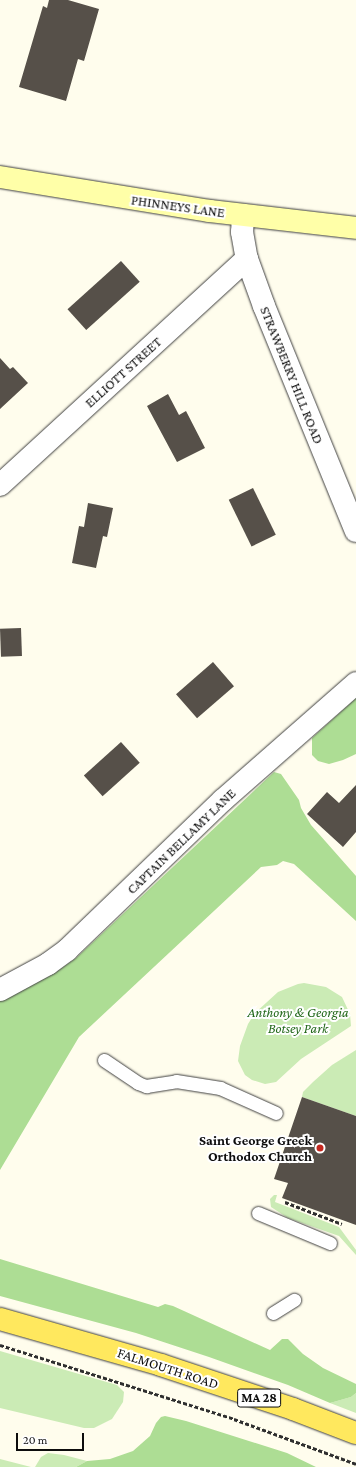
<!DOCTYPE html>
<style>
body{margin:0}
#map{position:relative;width:356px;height:1467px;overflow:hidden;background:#fffded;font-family:"Crimson Pro",serif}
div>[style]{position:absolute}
.green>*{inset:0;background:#cbebb5}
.forest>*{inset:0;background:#addd94}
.building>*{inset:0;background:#565049;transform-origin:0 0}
.path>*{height:2.5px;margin-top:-1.25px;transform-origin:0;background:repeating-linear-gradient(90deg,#2f2f2f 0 4px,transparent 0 6px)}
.roads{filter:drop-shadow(0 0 1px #404040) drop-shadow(0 0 1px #404040)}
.lane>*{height:13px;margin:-6.5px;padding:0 6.5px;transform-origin:6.5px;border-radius:6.5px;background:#fff}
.street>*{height:22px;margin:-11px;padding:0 11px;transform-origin:11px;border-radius:11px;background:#fff}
.secondary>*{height:22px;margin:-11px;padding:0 11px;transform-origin:11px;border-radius:11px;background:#ffffa8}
.primary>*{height:22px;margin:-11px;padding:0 11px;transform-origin:11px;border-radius:11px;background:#ffe85e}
.dots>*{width:11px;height:11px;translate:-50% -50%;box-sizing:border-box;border:2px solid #fff;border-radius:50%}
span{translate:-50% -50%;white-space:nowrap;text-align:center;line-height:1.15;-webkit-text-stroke:4px #fff;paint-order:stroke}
.shield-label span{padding:1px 3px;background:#fff;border:1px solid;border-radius:3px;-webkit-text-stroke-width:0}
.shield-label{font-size:13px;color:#0d0d0d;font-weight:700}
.street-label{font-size:14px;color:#0d0d0d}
.park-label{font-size:14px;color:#22681a;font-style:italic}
.poi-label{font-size:14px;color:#0d0d0d;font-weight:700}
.right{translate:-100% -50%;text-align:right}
.scale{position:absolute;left:16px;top:1433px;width:68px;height:18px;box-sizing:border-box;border:2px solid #0d0d0d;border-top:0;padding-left:5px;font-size:12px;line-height:14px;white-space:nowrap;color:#0d0d0d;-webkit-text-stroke:3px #fff;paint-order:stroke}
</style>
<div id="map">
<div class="green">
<div style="clip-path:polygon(304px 983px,326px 987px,342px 997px,350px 1014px,351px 1026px,301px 1059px,276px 1082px,265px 1084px,252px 1080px,245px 1075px,238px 1061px,240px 1046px,248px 1024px,255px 1013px,278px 992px,298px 984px)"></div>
<div style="clip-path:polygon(356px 1050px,356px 1116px,302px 1097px,303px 1092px,313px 1082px,332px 1065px)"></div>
<div style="clip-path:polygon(274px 1195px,277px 1195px,275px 1202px,339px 1227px,356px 1250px,356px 1255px,339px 1236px,288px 1218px,271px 1207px,270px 1199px)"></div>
<div style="clip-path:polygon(0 1351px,117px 1385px,124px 1392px,123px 1402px,112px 1419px,94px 1428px,84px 1428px,0 1408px)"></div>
<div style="clip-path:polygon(356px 1393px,356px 1413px,330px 1403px,351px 1397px)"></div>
<div style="clip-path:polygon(48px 1453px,64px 1455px,87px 1461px,76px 1467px,35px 1467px,41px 1457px)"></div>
<div style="clip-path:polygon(0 1459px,31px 1467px,0 1467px)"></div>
</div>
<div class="forest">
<div style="clip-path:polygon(356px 698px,356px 754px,343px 760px,329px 764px,318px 761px,312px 755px,312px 738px)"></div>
<div style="clip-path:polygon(274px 772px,281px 774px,299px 800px,301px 808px,311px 825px,356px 876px,356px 921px,294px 864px,283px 861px,277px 865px,261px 867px,79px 1037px,0 1170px,0 1001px,53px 974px,76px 958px)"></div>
<div style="clip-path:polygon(0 1259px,158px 1307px,165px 1304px,173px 1306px,270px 1350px,282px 1339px,288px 1339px,303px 1354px,323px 1368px,356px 1384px,356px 1393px,351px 1397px,330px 1403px,288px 1385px,209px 1357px,136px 1333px,0 1296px)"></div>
<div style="clip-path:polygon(165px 1416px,186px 1421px,287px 1453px,316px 1467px,76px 1467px,87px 1461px,110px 1459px,133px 1451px,150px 1436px,156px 1423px,161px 1417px)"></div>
</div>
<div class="building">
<div style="clip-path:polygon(49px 0,68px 0,99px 9px,84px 61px,78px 59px,66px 101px,19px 87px,43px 6px,47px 8px)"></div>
<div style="left:121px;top:261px;width:28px;height:72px;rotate:48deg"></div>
<div style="clip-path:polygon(0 358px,10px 369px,13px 367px,28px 383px,0 409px)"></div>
<div style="clip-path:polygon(168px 394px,179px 415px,186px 411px,205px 448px,177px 462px,147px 406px)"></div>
<div style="left:253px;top:488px;width:52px;height:27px;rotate:64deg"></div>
<div style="clip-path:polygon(88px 503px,113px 508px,107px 537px,103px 536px,96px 568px,72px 563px,79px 526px,84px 527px)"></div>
<div style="left:21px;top:628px;width:28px;height:21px;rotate:88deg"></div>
<div style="left:213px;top:662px;width:32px;height:49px;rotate:49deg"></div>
<div style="left:121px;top:742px;width:28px;height:50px;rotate:48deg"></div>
<div style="clip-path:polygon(356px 785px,356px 832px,343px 847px,307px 814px,327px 792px,339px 803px)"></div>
<div style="clip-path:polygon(302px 1097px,356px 1116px,356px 1225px,282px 1198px,288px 1183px,274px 1179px)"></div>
</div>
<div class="path">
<div style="left:285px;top:1202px;width:61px;rotate:21.1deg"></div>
<div style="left:0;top:1345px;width:245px;rotate:17.5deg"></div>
<div style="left:234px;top:1419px;width:130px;rotate:20.2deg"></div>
</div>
<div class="roads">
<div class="lane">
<div style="left:104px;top:1060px;width:41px;rotate:34.1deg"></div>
<div style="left:138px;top:1083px;width:9px;rotate:21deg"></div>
<div style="left:146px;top:1086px;width:30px;rotate:-9deg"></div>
<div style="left:176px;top:1081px;width:45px;rotate:9deg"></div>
<div style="left:220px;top:1088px;width:61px;rotate:24.1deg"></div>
<div style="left:258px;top:1213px;width:78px;rotate:22.6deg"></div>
<div style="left:273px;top:1313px;width:25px;rotate:-32deg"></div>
</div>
<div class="street">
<div style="left:243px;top:215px;width:17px;rotate:93deg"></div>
<div style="left:242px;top:232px;width:27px;rotate:80deg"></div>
<div style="left:247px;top:259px;width:50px;rotate:70.1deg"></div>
<div style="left:264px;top:306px;width:243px;rotate:67.8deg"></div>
<div style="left:0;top:485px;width:335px;rotate:-42.5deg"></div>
<div style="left:0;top:990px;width:55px;rotate:-28.4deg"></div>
<div style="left:48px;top:964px;width:24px;rotate:-36deg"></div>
<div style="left:67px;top:950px;width:216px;rotate:-43.9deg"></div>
<div style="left:223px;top:800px;width:177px;rotate:-41.3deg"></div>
</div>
<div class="secondary">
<div style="left:0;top:177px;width:213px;rotate:9.2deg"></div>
<div style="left:210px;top:211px;width:147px;rotate:6.6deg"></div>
</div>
<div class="primary">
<div style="left:0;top:1319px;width:167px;rotate:15.9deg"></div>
<div style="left:161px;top:1365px;width:139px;rotate:18.4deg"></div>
<div style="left:293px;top:1409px;width:67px;rotate:20.9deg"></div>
</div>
</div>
<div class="dots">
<div style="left:320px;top:1148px;background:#c4281f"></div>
</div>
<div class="shield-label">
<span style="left:259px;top:1398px">MA 28</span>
</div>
<div class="street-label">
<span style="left:178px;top:206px;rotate:8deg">PHINNEYS LANE</span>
<span style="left:123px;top:372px;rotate:-42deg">ELLIOTT STREET</span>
<span style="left:292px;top:375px;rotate:68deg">STRAWBERRY HILL ROAD</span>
<span style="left:181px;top:841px;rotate:-44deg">CAPTAIN BELLAMY LANE</span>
<span style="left:168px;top:1368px;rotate:18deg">FALMOUTH ROAD</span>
</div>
<div class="park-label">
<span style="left:298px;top:1020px">Anthony &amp; Georgia<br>Botsey Park</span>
</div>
<div class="poi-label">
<span class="right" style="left:312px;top:1148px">Saint George Greek<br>Orthodox Church</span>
</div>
<div class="scale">20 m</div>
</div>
